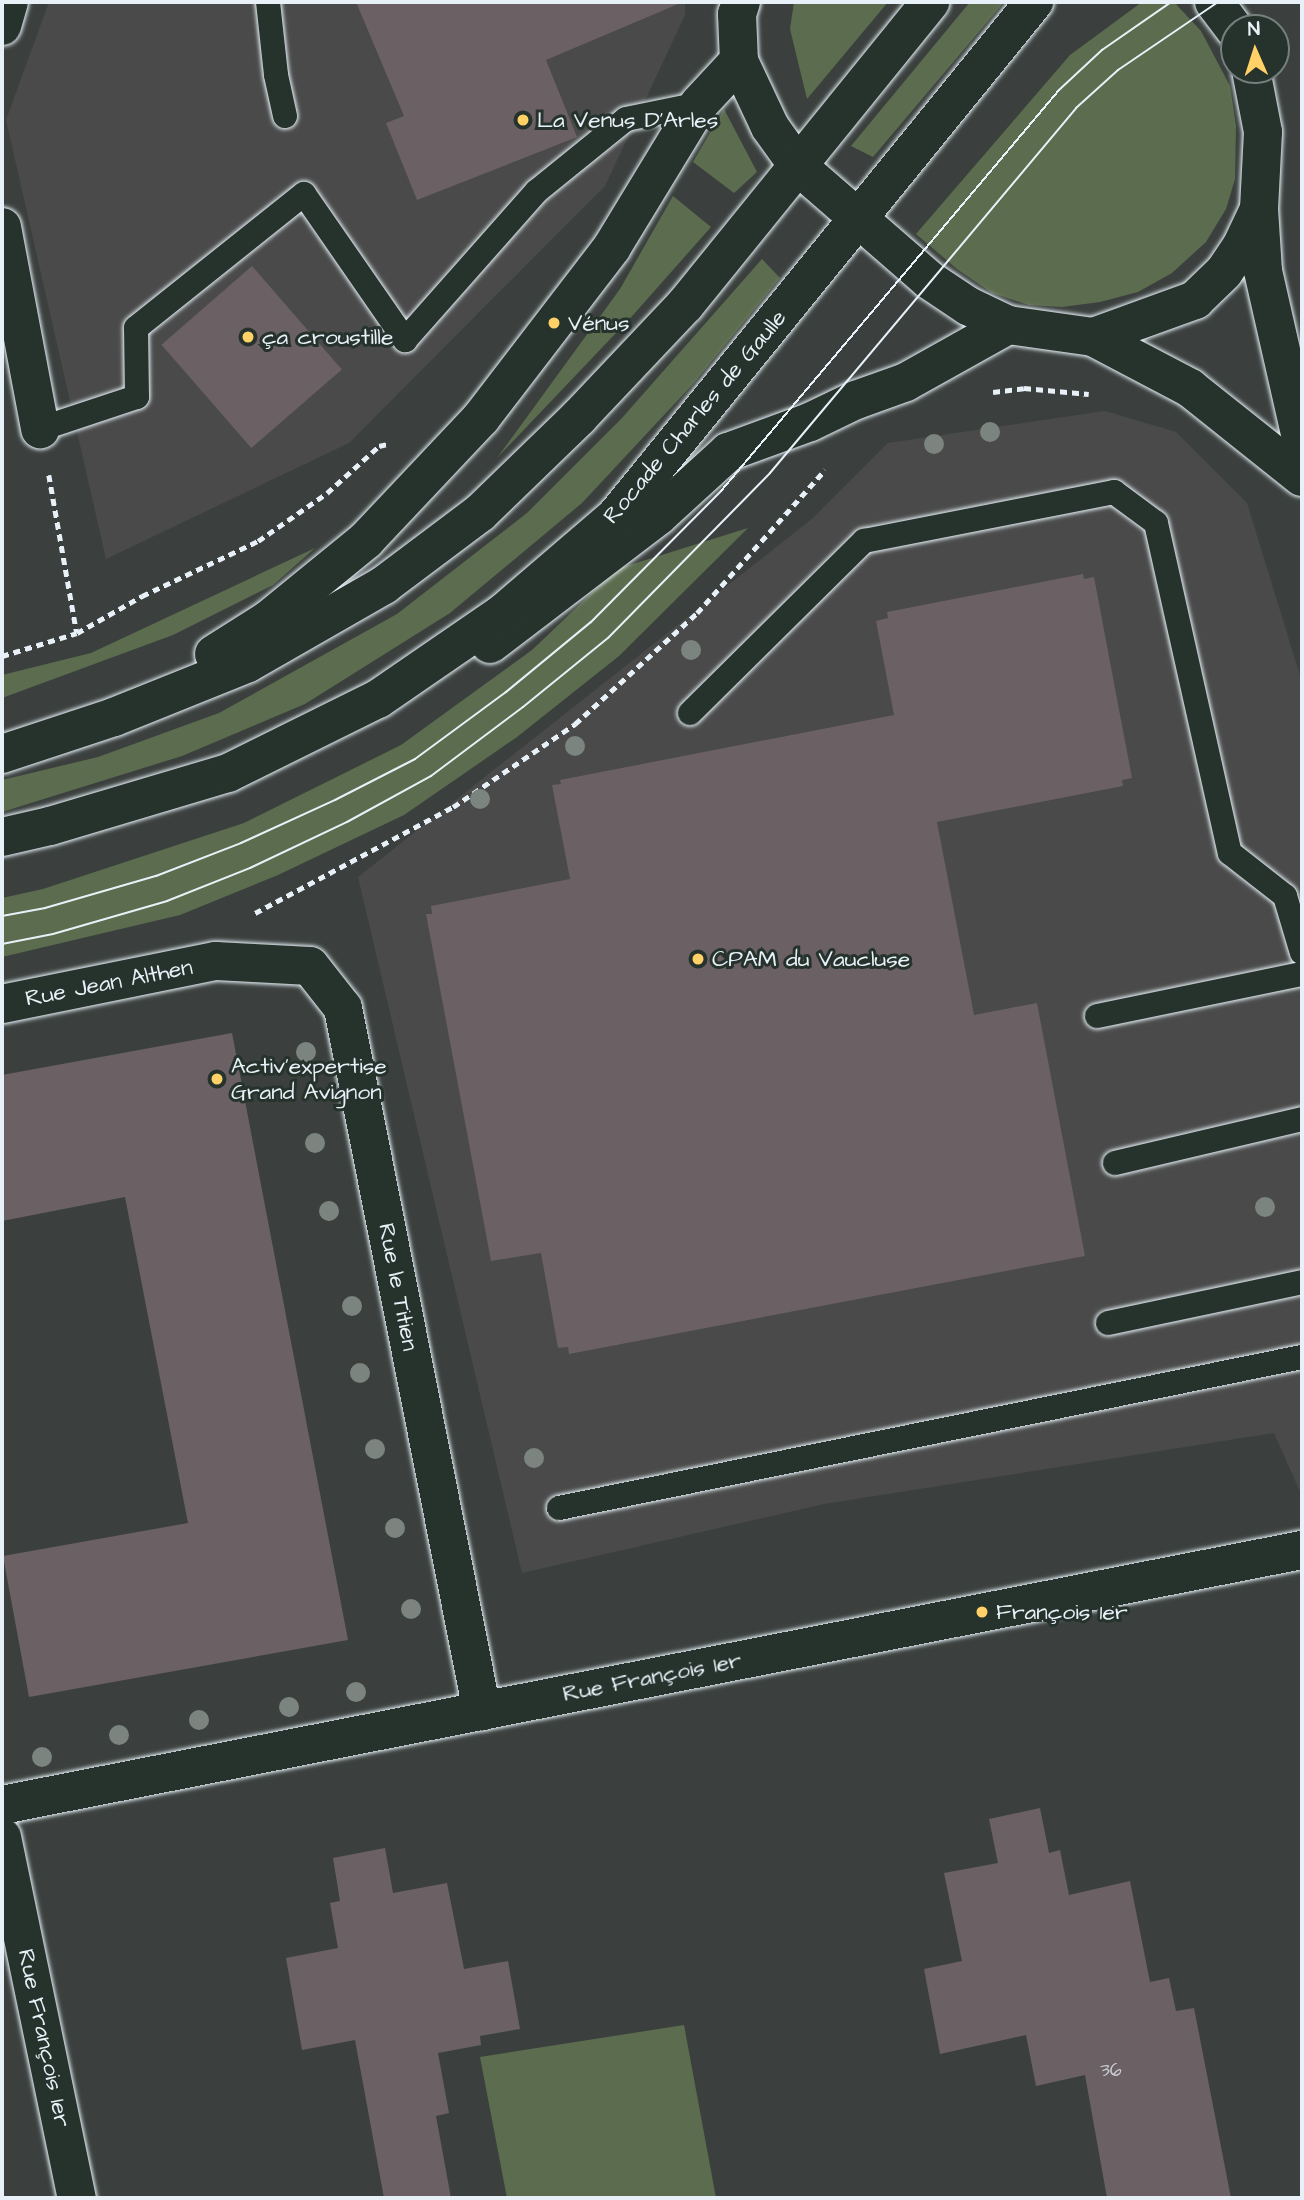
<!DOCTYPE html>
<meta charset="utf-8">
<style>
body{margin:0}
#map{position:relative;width:1304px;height:2200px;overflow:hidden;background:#3b403e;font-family:"Architects Daughter",sans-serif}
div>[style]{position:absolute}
.built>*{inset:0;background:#494a49}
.green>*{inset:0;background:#5c6c4e}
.building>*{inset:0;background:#6b6064;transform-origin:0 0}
.path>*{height:4.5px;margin-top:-2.25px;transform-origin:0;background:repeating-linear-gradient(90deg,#e8f1f8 0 7px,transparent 0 12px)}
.roads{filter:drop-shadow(0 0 2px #e8f1f8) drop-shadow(0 0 2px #e8f1f8)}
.service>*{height:24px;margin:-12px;padding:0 12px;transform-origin:12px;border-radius:12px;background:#26332d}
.minor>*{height:38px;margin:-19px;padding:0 19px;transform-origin:19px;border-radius:19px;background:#26332d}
.primary>*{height:38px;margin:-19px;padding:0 19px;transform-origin:19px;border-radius:19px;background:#26332d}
.tram>*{height:2px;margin:-1px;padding:0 1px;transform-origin:1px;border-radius:1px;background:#e8f1f8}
.trees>*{width:20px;height:20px;margin:-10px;border-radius:50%;background:#7b847f}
.dots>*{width:19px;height:19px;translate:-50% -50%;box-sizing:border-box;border:4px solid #26332d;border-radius:50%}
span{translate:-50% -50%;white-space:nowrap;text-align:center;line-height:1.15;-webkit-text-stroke:6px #26332d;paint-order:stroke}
.number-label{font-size:19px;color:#c9cdd3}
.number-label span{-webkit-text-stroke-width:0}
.poi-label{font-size:23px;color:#e8f1f8}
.left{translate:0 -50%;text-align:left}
.street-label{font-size:23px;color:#e8f1f8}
.frame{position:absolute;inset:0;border:4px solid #e8f1f8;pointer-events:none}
.north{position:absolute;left:1220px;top:14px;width:70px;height:70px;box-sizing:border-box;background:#26332d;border:2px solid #747f7e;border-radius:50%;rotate:357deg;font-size:19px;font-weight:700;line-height:28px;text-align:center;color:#e8f1f8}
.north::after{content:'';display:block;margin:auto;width:24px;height:32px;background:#ffd166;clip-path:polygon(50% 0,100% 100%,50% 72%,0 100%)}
</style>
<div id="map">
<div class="built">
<div style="clip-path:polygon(49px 2px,685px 2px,685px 15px,605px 186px,349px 443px,106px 559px,6px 120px)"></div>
<div style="clip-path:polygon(1105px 411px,1176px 432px,1247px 503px,1302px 682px,1302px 1496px,1274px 1433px,824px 1504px,522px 1573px,358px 877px,813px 518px,888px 443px)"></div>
</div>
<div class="green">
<div style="clip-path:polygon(794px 2px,888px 2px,807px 99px,790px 29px)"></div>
<div style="clip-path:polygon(970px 2px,1004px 2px,873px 157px,851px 146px)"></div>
<div style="clip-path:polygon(1142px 2px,1174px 2px,1201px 31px,1230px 86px,1236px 126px,1235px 179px,1226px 209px,1206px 242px,1172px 273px,1138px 292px,1100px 302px,1062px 307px,1029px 305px,992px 293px,957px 269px,916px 234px,1070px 55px)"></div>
<div style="clip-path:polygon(724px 109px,757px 172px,734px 193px,693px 162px)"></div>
<div style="clip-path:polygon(673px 196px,711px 227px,634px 314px,497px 458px,620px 289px)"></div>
<div style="clip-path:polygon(762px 259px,780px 278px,693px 384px,582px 503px,450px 613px,305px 704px,182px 756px,2px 812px,2px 780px,98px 757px,219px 713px,397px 614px,527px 513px,622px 418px)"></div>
<div style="clip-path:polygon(748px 528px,619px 656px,517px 737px,404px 815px,278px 875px,180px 915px,2px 957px,2px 898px,43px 889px,244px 823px,401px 745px,532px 650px,617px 569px)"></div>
<div style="clip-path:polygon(315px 548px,273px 585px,173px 635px,2px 698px,2px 675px,91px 653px)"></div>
<div style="clip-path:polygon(684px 2025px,716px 2198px,507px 2198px,480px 2057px)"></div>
</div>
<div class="building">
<div style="clip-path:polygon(356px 2px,683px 2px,546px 60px,577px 137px,417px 200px,386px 123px,404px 116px)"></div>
<div style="left:252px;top:266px;width:137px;height:120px;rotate:49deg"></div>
<div style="clip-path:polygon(1083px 574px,1084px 579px,1094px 577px,1132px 778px,1122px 780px,1123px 786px,937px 822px,974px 1015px,1037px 1003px,1085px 1256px,569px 1354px,568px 1347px,558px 1348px,541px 1253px,491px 1261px,426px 914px,432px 914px,431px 906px,570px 879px,552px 785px,561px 784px,560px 780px,894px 715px,876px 621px,888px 618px,887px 612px)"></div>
<div style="clip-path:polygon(232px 1033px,348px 1640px,29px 1697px,3px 1556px,188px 1523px,125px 1197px,2px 1221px,2px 1075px)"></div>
<div style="clip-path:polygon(1040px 1808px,1049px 1853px,1060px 1850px,1069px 1895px,1130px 1881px,1150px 1982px,1169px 1978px,1176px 2011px,1194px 2008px,1231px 2198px,1107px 2198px,1085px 2075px,1036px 2086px,1026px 2035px,940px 2054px,924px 1969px,962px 1961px,944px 1873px,998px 1863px,989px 1819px)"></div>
<div style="clip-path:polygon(385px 1848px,393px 1893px,447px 1883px,464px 1969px,508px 1961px,520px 2029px,480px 2036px,481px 2045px,438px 2053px,449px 2113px,436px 2116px,451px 2198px,384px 2198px,355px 2040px,302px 2050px,286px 1958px,338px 1948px,330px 1903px,340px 1901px,333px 1858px)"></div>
</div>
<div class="path">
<div style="left:993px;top:392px;width:31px;rotate:-7deg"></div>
<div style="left:1024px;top:388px;width:65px;rotate:5.3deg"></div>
<div style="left:49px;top:475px;width:160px;rotate:80deg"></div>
<div style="left:2px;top:656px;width:78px;rotate:-17deg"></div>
<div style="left:77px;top:633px;width:75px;rotate:-29.6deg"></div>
<div style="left:142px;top:596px;width:128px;rotate:-25.4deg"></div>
<div style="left:258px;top:541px;width:84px;rotate:-34.8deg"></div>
<div style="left:327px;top:493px;width:70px;rotate:-42.1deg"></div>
<div style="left:379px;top:446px;width:8px;rotate:-14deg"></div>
<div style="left:255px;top:913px;width:225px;rotate:-28.2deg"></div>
<div style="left:453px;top:807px;width:148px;rotate:-34.2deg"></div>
<div style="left:575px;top:724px;width:165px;rotate:-42.3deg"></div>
<div style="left:697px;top:613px;width:192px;rotate:-48.2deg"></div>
</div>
<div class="roads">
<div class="service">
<div style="left:268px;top:2px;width:73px;rotate:83.7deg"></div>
<div style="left:276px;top:75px;width:42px;rotate:77.6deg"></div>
<div style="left:40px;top:429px;width:102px;rotate:-18.3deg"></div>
<div style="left:137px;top:397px;width:69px;rotate:-90.8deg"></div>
<div style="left:136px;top:328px;width:215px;rotate:-38.6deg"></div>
<div style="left:304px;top:194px;width:178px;rotate:55.3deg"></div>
<div style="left:405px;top:340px;width:199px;rotate:-48.5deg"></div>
<div style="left:537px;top:191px;width:114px;rotate:-39deg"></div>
<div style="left:626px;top:119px;width:75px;rotate:-11.6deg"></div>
<div style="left:690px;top:713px;width:245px;rotate:-44.7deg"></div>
<div style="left:864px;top:541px;width:255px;rotate:-11.1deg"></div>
<div style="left:1114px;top:492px;width:52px;rotate:36.4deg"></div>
<div style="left:1156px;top:523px;width:338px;rotate:77.4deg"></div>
<div style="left:1230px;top:853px;width:70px;rotate:38deg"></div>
<div style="left:1285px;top:896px;width:59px;rotate:73.4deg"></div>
<div style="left:1097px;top:1016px;width:209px;rotate:-11.6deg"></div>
<div style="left:1115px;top:1163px;width:192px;rotate:-13.2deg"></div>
<div style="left:1108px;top:1323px;width:198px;rotate:-11.9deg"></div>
<div style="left:559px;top:1508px;width:758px;rotate:-11.49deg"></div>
</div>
<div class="minor">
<div style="left:741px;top:2px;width:13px;rotate:108deg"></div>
<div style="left:737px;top:14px;width:47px;rotate:87.6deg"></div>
<div style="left:739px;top:61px;width:73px;rotate:64.8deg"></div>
<div style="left:770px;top:127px;width:48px;rotate:54.3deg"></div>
<div style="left:798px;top:166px;width:174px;rotate:41deg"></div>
<div style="left:929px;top:280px;width:47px;rotate:33.7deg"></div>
<div style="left:968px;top:306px;width:44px;rotate:25.4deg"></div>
<div style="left:1008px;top:325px;width:86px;rotate:8deg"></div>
<div style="left:1093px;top:337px;width:109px;rotate:-19.9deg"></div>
<div style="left:1195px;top:300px;width:40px;rotate:-44deg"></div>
<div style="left:1224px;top:272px;width:30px;rotate:-56deg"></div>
<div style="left:1241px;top:247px;width:42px;rotate:-64.7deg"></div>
<div style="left:1214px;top:2px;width:34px;rotate:53deg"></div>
<div style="left:2px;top:26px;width:25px;rotate:-74deg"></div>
<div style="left:1251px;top:70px;width:63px;rotate:79deg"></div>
<div style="left:1263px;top:132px;width:77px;rotate:93deg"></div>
<div style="left:1259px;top:209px;width:62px;rotate:86.3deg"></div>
<div style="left:1263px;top:271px;width:176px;rotate:77.2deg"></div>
<div style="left:2px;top:227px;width:206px;rotate:79.3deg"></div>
<div style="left:1093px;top:337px;width:110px;rotate:27.7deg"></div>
<div style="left:1190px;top:388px;width:143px;rotate:38.5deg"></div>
<div style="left:481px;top:418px;width:215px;rotate:-52.5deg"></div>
<div style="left:612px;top:247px;width:167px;rotate:-58.7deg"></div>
<div style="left:699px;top:104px;width:59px;rotate:-47.1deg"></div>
<div style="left:490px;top:644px;width:211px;rotate:-37.3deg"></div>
<div style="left:658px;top:516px;width:95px;rotate:-42.4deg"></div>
<div style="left:728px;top:452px;width:87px;rotate:-20.1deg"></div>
<div style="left:810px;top:422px;width:51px;rotate:-25.6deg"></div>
<div style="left:856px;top:400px;width:53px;rotate:-19.8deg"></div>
<div style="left:906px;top:382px;width:117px;rotate:-29.2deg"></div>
<div style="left:2px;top:1004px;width:218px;rotate:-11.4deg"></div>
<div style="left:216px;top:961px;width:94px;rotate:3deg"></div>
<div style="left:310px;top:966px;width:53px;rotate:51.8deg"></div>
<div style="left:343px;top:1008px;width:717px;rotate:78.82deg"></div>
<div style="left:2px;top:1805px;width:1325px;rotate:-11.1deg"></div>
<div style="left:2px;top:1837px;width:369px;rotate:78.3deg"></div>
</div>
<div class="primary">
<div style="left:214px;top:654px;width:64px;rotate:-32.2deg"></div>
<div style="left:268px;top:620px;width:127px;rotate:-39.2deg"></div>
<div style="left:366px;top:540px;width:168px;rotate:-46.7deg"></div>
<div style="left:2px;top:754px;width:118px;rotate:-18.3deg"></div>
<div style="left:114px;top:717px;width:144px;rotate:-21.9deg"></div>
<div style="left:248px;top:663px;width:157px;rotate:-29.8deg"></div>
<div style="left:384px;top:585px;width:120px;rotate:-36.9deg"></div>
<div style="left:480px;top:513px;width:138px;rotate:-44.1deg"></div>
<div style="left:579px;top:417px;width:154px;rotate:-46.6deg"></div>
<div style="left:685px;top:305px;width:390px;rotate:-51deg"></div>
<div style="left:2px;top:837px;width:49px;rotate:-12.9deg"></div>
<div style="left:50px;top:826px;width:186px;rotate:-16.6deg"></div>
<div style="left:228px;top:773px;width:167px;rotate:-26.3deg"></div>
<div style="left:378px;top:699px;width:152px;rotate:-34.5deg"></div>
<div style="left:503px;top:613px;width:149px;rotate:-40.6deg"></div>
<div style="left:616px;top:516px;width:663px;rotate:-50.88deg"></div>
</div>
</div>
<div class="tram">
<div style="left:2px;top:916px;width:44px;rotate:-10.5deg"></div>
<div style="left:45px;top:908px;width:116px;rotate:-16.1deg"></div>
<div style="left:156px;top:876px;width:91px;rotate:-21.2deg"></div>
<div style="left:241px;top:843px;width:103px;rotate:-24.6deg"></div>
<div style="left:335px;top:800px;width:90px;rotate:-27.1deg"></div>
<div style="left:415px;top:759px;width:113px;rotate:-36.4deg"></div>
<div style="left:506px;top:692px;width:110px;rotate:-39.5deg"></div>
<div style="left:591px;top:622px;width:185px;rotate:-45.2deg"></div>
<div style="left:721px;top:491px;width:524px;rotate:-49.87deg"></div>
<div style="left:1059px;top:90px;width:59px;rotate:-42.9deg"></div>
<div style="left:1102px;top:50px;width:84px;rotate:-34.8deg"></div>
<div style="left:2px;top:944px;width:52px;rotate:-11.1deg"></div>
<div style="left:53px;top:934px;width:119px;rotate:-16.1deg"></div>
<div style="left:167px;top:901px;width:89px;rotate:-21.7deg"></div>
<div style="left:250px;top:868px;width:107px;rotate:-25.4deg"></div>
<div style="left:347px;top:822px;width:96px;rotate:-28.7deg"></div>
<div style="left:431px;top:776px;width:115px;rotate:-36.9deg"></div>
<div style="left:523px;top:707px;width:109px;rotate:-39.1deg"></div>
<div style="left:608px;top:638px;width:231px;rotate:-45.5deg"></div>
<div style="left:770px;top:473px;width:476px;rotate:-50deg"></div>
<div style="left:1076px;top:108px;width:57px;rotate:-42.1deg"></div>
<div style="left:1118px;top:70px;width:121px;rotate:-34.2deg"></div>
</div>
<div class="trees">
<div style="left:990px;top:432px"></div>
<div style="left:934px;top:444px"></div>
<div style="left:691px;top:650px"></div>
<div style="left:575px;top:746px"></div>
<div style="left:480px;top:799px"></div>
<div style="left:306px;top:1052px"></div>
<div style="left:315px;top:1143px"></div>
<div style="left:1265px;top:1207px"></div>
<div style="left:329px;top:1211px"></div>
<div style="left:352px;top:1306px"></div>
<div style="left:360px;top:1373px"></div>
<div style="left:375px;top:1449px"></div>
<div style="left:534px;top:1458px"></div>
<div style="left:395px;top:1528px"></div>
<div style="left:411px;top:1609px"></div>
<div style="left:356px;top:1692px"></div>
<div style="left:289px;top:1707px"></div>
<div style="left:199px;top:1720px"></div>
<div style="left:119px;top:1735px"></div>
<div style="left:42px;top:1757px"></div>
</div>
<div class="dots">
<div style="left:523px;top:120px;background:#ffd166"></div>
<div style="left:554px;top:323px;background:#ffd166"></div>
<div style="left:248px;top:337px;background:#ffd166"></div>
<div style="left:698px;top:959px;background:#ffd166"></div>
<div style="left:217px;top:1079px;background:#ffd166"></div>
<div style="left:982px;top:1612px;background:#ffd166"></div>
</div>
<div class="number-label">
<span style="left:1111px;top:2071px">36</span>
</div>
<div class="poi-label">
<span class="left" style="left:537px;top:120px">La Venus D'Arles</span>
<span class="left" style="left:568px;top:323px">Vénus</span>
<span class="left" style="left:262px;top:337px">ça croustille</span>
<span class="left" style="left:712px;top:959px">CPAM du Vaucluse</span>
<span class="left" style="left:231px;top:1079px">Activ'expertise<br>Grand Avignon</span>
<span class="left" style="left:996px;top:1612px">François 1er</span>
</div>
<div class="street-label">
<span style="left:695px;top:417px;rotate:-50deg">Rocade Charles de Gaulle</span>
<span style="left:109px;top:983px;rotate:-11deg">Rue Jean Althen</span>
<span style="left:398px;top:1287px;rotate:79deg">Rue le Titien</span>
<span style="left:652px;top:1677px;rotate:-11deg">Rue François 1er</span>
<span style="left:44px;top:2038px;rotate:78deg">Rue François 1er</span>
</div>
<div class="frame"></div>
<div class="north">N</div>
</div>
